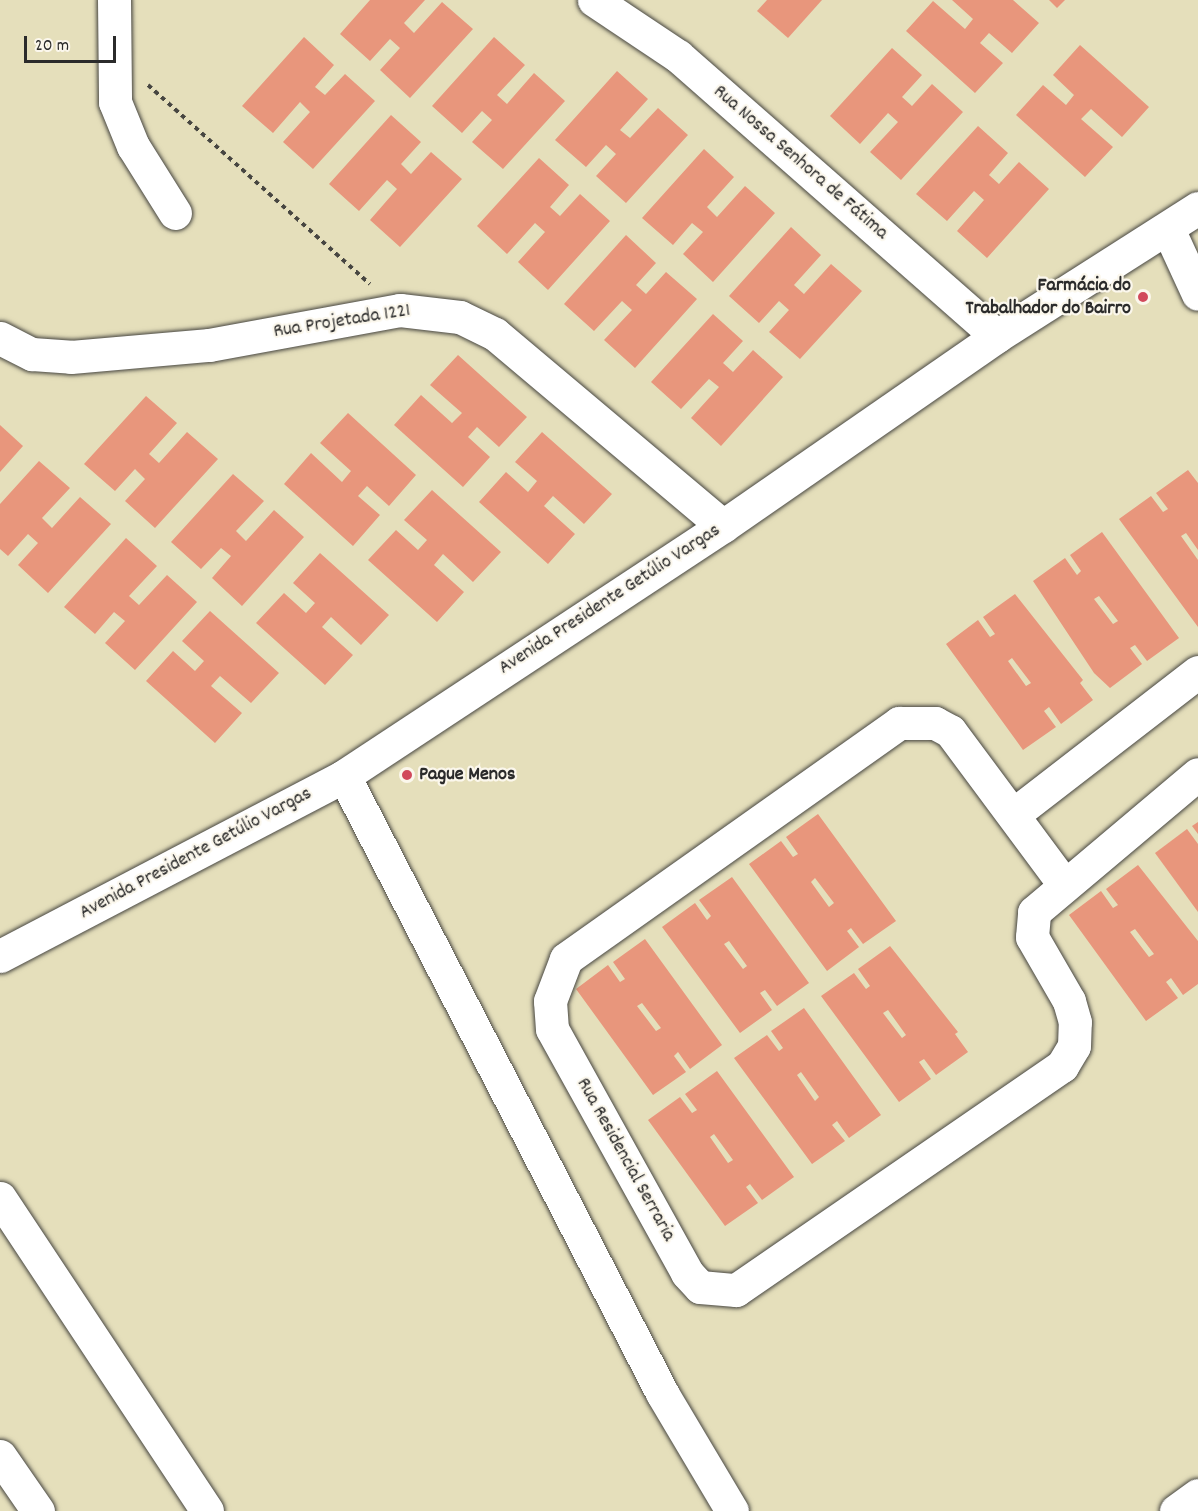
<!DOCTYPE html>
<html>
<head>
<meta charset="utf-8">
<style>
  body { margin:0 }
  #map { position:relative; width:1198px; height:1511px; overflow:hidden; background:#e5dfbb; font-family:Dekko,sans-serif }
  div>[style] { position:absolute }
  .building>* { inset:0; background:#e8967c }
  .path>* { height:4px; margin-top:-2px; transform-origin:0; background:repeating-linear-gradient(90deg,#474641 0 4.5px,transparent 0 9px) }
  .roads { filter:drop-shadow(0 0 2px #474641) drop-shadow(0 0 2px #474641) }
  .minor>* { height:33px; margin:-16.5px; padding:0 16.5px; transform-origin:16.5px; border-radius:16.5px; background:#fff }
  .dots>* { width:16px; height:16px; translate:-50% -50%; box-sizing:border-box; border:3px solid #fbf7ec; border-radius:50% }
  span { translate:-50% -50%; white-space:nowrap; text-align:center; line-height:1.15; -webkit-text-stroke:4.5px #fbf7ec; paint-order:stroke }
  .street-label { font-size:20px; color:#2b2b2b }
  .poi-label { font-size:20px; color:#2b2b2b; font-weight:700 }
  .right { translate:-100% -50%; text-align:right }
  .left { translate:0 -50%; text-align:left }
  .scale { position:absolute; left:24px; top:36px; width:92px; height:27px; box-sizing:border-box; border:3px solid #2b2b2b; border-top:0; padding-left:8px; font-size:18px; line-height:21px; white-space:nowrap; color:#2b2b2b; -webkit-text-stroke:4px #fbf7ec; paint-order:stroke }
</style>
</head>
<body>
<div id="map">
  <div class="building">
    <div style="clip-path:polygon(370px 0,425px 0,404px 23px,414px 33px,442px 2px,473px 29px,410px 98px,380px 70px,400px 48px,390px 39px,370px 61px,340px 34px)"></div>
    <div style="clip-path:polygon(767px 0,822px 0,788px 38px,757px 11px)"></div>
    <div style="clip-path:polygon(952px 0,1013px 0,1039px 23px,1012px 53px,989px 33px,980px 43px,1003px 63px,975px 93px,906px 31px,933px 1px,965px 29px,973px 19px)"></div>
    <div style="clip-path:polygon(1049px 0,1065px 0,1057px 8px)"></div>
    <div style="clip-path:polygon(304px 37px,334px 65px,315px 87px,325px 95px,345px 74px,375px 101px,313px 169px,283px 142px,310px 112px,300px 102px,273px 133px,242px 106px)"></div>
    <div style="clip-path:polygon(494px 37px,525px 65px,497px 95px,507px 104px,534px 73px,565px 101px,503px 169px,472px 142px,492px 120px,482px 111px,462px 133px,432px 106px)"></div>
    <div style="clip-path:polygon(1080px 45px,1149px 107px,1122px 137px,1091px 109px,1081px 119px,1113px 147px,1085px 177px,1016px 115px,1043px 85px,1066px 105px,1074px 95px,1053px 75px)"></div>
    <div style="clip-path:polygon(892px 48px,922px 75px,902px 97px,912px 106px,932px 84px,963px 112px,901px 180px,870px 152px,898px 122px,888px 113px,860px 144px,830px 116px)"></div>
    <div style="clip-path:polygon(617px 71px,648px 99px,620px 130px,630px 138px,658px 108px,688px 135px,626px 203px,596px 176px,616px 154px,606px 145px,586px 167px,555px 140px)"></div>
    <div style="clip-path:polygon(391px 115px,421px 142px,401px 164px,411px 174px,431px 152px,462px 179px,400px 247px,370px 220px,397px 189px,387px 180px,359px 211px,329px 184px)"></div>
    <div style="clip-path:polygon(978px 126px,1008px 153px,989px 175px,999px 184px,1019px 162px,1049px 189px,987px 258px,957px 231px,984px 200px,974px 191px,947px 221px,916px 194px)"></div>
    <div style="clip-path:polygon(704px 149px,734px 177px,707px 207px,717px 217px,745px 186px,775px 213px,713px 282px,683px 254px,703px 232px,692px 223px,673px 245px,642px 218px)"></div>
    <div style="clip-path:polygon(539px 158px,569px 185px,550px 207px,560px 216px,580px 194px,610px 221px,548px 290px,518px 262px,545px 232px,535px 223px,507px 254px,477px 226px)"></div>
    <div style="clip-path:polygon(791px 227px,821px 255px,794px 285px,804px 294px,831px 264px,862px 291px,800px 359px,769px 332px,789px 310px,779px 301px,759px 323px,729px 296px)"></div>
    <div style="clip-path:polygon(626px 235px,656px 263px,636px 285px,646px 294px,666px 272px,697px 299px,635px 368px,604px 340px,632px 310px,622px 301px,594px 331px,564px 304px)"></div>
    <div style="clip-path:polygon(713px 314px,743px 341px,723px 363px,733px 372px,753px 350px,783px 377px,721px 446px,691px 418px,719px 387px,709px 379px,681px 409px,651px 382px)"></div>
    <div style="clip-path:polygon(458px 355px,527px 417px,499px 447px,477px 427px,468px 437px,490px 457px,463px 487px,394px 425px,421px 395px,452px 423px,462px 413px,430px 385px)"></div>
    <div style="clip-path:polygon(146px 396px,177px 423px,149px 454px,159px 463px,187px 432px,218px 459px,155px 528px,125px 501px,145px 479px,135px 469px,115px 491px,84px 464px)"></div>
    <div style="clip-path:polygon(348px 413px,416px 475px,389px 506px,367px 486px,358px 496px,380px 515px,353px 546px,284px 484px,311px 453px,342px 482px,351px 471px,320px 443px)"></div>
    <div style="clip-path:polygon(0 425px,23px 446px,0 472px)"></div>
    <div style="clip-path:polygon(542px 432px,612px 494px,584px 524px,553px 496px,544px 506px,575px 534px,548px 564px,479px 502px,506px 472px,528px 492px,537px 481px,515px 462px)"></div>
    <div style="clip-path:polygon(39px 461px,70px 488px,42px 518px,52px 528px,80px 497px,111px 524px,48px 593px,18px 565px,38px 543px,28px 534px,8px 556px,0 549px,0 504px)"></div>
    <div style="clip-path:polygon(1188px 470px,1198px 483px,1198px 550px,1186px 533px,1181px 536px,1198px 560px,1198px 627px,1119px 519px,1151px 496px,1163px 512px,1168px 509px,1156px 493px)"></div>
    <div style="clip-path:polygon(233px 474px,264px 501px,236px 531px,246px 541px,274px 510px,304px 537px,242px 606px,212px 578px,231px 556px,221px 548px,201px 569px,171px 542px)"></div>
    <div style="clip-path:polygon(432px 490px,501px 552px,473px 582px,443px 554px,434px 565px,464px 592px,437px 622px,368px 560px,396px 530px,418px 550px,427px 540px,404px 520px)"></div>
    <div style="clip-path:polygon(evenodd,1102px 532px,1179px 638px,1147px 661px,1135px 645px,1130px 648px,1142px 664px,1110px 688px,1094px 673px,1033px 581px,1065px 558px,1077px 575px,1081px 571px,1070px 555px,1102px 532px,1099px 596px,1118px 621px,1113px 624px,1094px 599px,1099px 596px)"></div>
    <div style="clip-path:polygon(126px 538px,157px 566px,129px 596px,139px 605px,167px 575px,197px 602px,135px 670px,105px 643px,125px 621px,114px 612px,95px 634px,64px 607px)"></div>
    <div style="clip-path:polygon(320px 553px,389px 615px,361px 645px,331px 617px,322px 627px,353px 655px,325px 685px,256px 623px,284px 593px,306px 613px,315px 603px,293px 583px)"></div>
    <div style="clip-path:polygon(evenodd,1015px 594px,1083px 680px,1080px 683px,1093px 700px,1061px 724px,1049px 707px,1044px 711px,1056px 727px,1023px 750px,946px 644px,978px 620px,990px 637px,995px 634px,983px 617px,1015px 594px,1012px 658px,1031px 683px,1026px 686px,1008px 661px,1012px 658px)"></div>
    <div style="clip-path:polygon(210px 611px,279px 673px,251px 703px,220px 676px,211px 686px,242px 713px,215px 743px,146px 681px,173px 651px,195px 671px,204px 661px,182px 641px)"></div>
    <div style="clip-path:polygon(evenodd,818px 814px,896px 921px,863px 944px,851px 928px,847px 931px,859px 947px,827px 971px,749px 864px,781px 841px,793px 857px,798px 854px,786px 837px,818px 814px,815px 878px,834px 903px,829px 907px,811px 882px,815px 878px)"></div>
    <div style="clip-path:polygon(1198px 822px,1198px 834px,1192px 826px)"></div>
    <div style="clip-path:polygon(1187px 829px,1198px 844px,1198px 912px,1155px 853px)"></div>
    <div style="clip-path:polygon(evenodd,1138px 865px,1198px 941px,1198px 984px,1183px 995px,1171px 978px,1166px 982px,1178px 998px,1146px 1021px,1069px 915px,1101px 891px,1113px 908px,1118px 905px,1106px 889px,1138px 865px,1135px 929px,1154px 954px,1149px 957px,1130px 932px,1135px 929px)"></div>
    <div style="clip-path:polygon(evenodd,732px 877px,809px 983px,777px 1006px,765px 990px,760px 993px,772px 1010px,740px 1033px,662px 927px,695px 903px,707px 920px,711px 916px,699px 900px,732px 877px,729px 941px,747px 966px,743px 969px,724px 944px,729px 941px)"></div>
    <div style="clip-path:polygon(evenodd,645px 939px,722px 1045px,690px 1069px,678px 1052px,674px 1056px,686px 1072px,653px 1095px,576px 989px,608px 965px,620px 982px,625px 979px,613px 962px,645px 939px,642px 1003px,661px 1028px,656px 1031px,637px 1006px,642px 1003px)"></div>
    <div style="clip-path:polygon(evenodd,890px 946px,958px 1032px,955px 1034px,968px 1052px,936px 1075px,924px 1059px,919px 1062px,931px 1079px,899px 1102px,821px 996px,854px 973px,866px 989px,870px 986px,858px 969px,890px 946px,888px 1010px,906px 1035px,902px 1038px,883px 1013px,888px 1010px)"></div>
    <div style="clip-path:polygon(evenodd,804px 1008px,881px 1115px,849px 1138px,837px 1121px,832px 1125px,845px 1141px,812px 1164px,734px 1058px,767px 1035px,779px 1051px,783px 1048px,771px 1031px,804px 1008px,801px 1072px,819px 1097px,815px 1101px,797px 1075px,801px 1072px)"></div>
    <div style="clip-path:polygon(evenodd,717px 1071px,794px 1177px,762px 1200px,750px 1184px,746px 1187px,758px 1203px,725px 1226px,648px 1120px,680px 1097px,692px 1113px,697px 1110px,685px 1094px,717px 1071px,714px 1134px,733px 1160px,728px 1163px,710px 1137px,714px 1134px)"></div>
  </div>
  <div class="path">
    <div style="left:148px;top:85px;width:298px;rotate:41.9deg"></div>
  </div>
  <div class="roads">
    <div class="minor">
      <div style="left:114px;top:0;width:102px;rotate:89.4deg"></div>
      <div style="left:115px;top:102px;width:48px;rotate:67.8deg"></div>
      <div style="left:133px;top:146px;width:79px;rotate:57.9deg"></div>
      <div style="left:594px;top:0;width:101px;rotate:33.7deg"></div>
      <div style="left:678px;top:56px;width:424px;rotate:41.3deg"></div>
      <div style="left:1169px;top:231px;width:69px;rotate:65.3deg"></div>
      <div style="left:0;top:338px;width:36px;rotate:27deg"></div>
      <div style="left:32px;top:354px;width:39px;rotate:4deg"></div>
      <div style="left:71px;top:357px;width:139px;rotate:-5deg"></div>
      <div style="left:209px;top:345px;width:194px;rotate:-10.4deg"></div>
      <div style="left:400px;top:310px;width:60px;rotate:6.7deg"></div>
      <div style="left:460px;top:317px;width:39px;rotate:26deg"></div>
      <div style="left:495px;top:334px;width:298px;rotate:40.1deg"></div>
      <div style="left:344px;top:776px;width:694px;rotate:62.73deg"></div>
      <div style="left:662px;top:1393px;width:137px;rotate:59.3deg"></div>
      <div style="left:1014px;top:814px;width:232px;rotate:-37.7deg"></div>
      <div style="left:1063px;top:883px;width:189px;rotate:-126.6deg"></div>
      <div style="left:950px;top:731px;width:17px;rotate:-152deg"></div>
      <div style="left:935px;top:723px;width:36px;rotate:180deg"></div>
      <div style="left:899px;top:723px;width:408px;rotate:144.7deg"></div>
      <div style="left:566px;top:959px;width:45px;rotate:110.9deg"></div>
      <div style="left:550px;top:1001px;width:28px;rotate:86deg"></div>
      <div style="left:552px;top:1029px;width:279px;rotate:61deg"></div>
      <div style="left:687px;top:1273px;width:19px;rotate:47deg"></div>
      <div style="left:700px;top:1287px;width:36px;rotate:5deg"></div>
      <div style="left:736px;top:1290px;width:396px;rotate:-34.5deg"></div>
      <div style="left:1062px;top:1066px;width:23px;rotate:-59deg"></div>
      <div style="left:1074px;top:1046px;width:24px;rotate:-88deg"></div>
      <div style="left:1075px;top:1022px;width:22px;rotate:-106deg"></div>
      <div style="left:1069px;top:1001px;width:74px;rotate:-120deg"></div>
      <div style="left:1032px;top:937px;width:25px;rotate:-85deg"></div>
      <div style="left:1034px;top:912px;width:214px;rotate:-40.1deg"></div>
      <div style="left:0;top:956px;width:388px;rotate:-27.6deg"></div>
      <div style="left:344px;top:776px;width:454px;rotate:-33.4deg"></div>
      <div style="left:723px;top:526px;width:333px;rotate:-34.7deg"></div>
      <div style="left:997px;top:336px;width:238px;rotate:-32.5deg"></div>
      <div style="left:0;top:1198px;width:375px;rotate:56.5deg"></div>
      <div style="left:0;top:1456px;width:67px;rotate:55.4deg"></div>
      <div style="left:1176px;top:1511px;width:27px;rotate:-36deg"></div>
    </div>
  </div>
  <div class="dots">
    <div style="left:1143px;top:297px;background:#d1495b"></div>
    <div style="left:407px;top:775px;background:#d1495b"></div>
  </div>
  <div class="street-label">
    <span style="left:800px;top:163px;rotate:41deg">Rua Nossa Senhora de Fátima</span>
    <span style="left:342px;top:322px;rotate:-9deg">Rua Projetada 1221</span>
    <span style="left:610px;top:600px;rotate:-33deg">Avenida Presidente Getúlio Vargas</span>
    <span style="left:196px;top:854px;rotate:-28deg">Avenida Presidente Getúlio Vargas</span>
    <span style="left:625px;top:1160px;rotate:61deg">Rua Residencial Serraria</span>
  </div>
  <div class="poi-label">
    <span class="right" style="left:1131px;top:298px">Farmácia do<br>Trabalhador do Bairro</span>
    <span class="left" style="left:419px;top:775px">Pague Menos</span>
  </div>
  <div class="scale">20 m</div>
</div>
</body>
</html>
